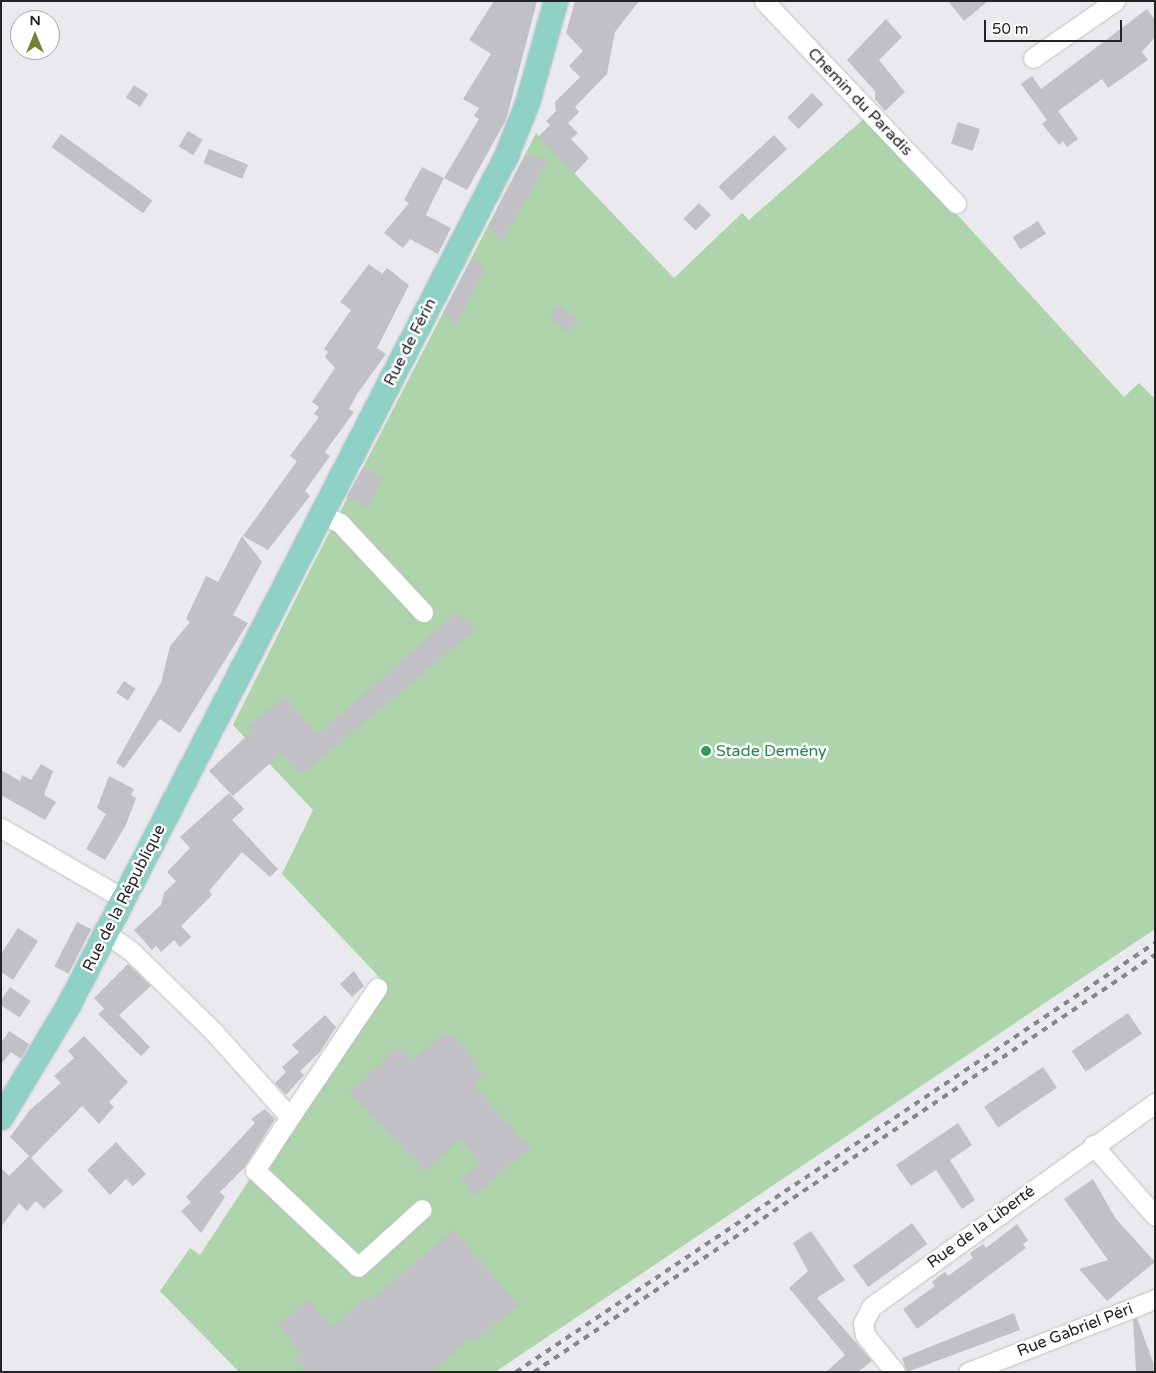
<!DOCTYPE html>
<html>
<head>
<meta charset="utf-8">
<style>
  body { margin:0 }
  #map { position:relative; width:1156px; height:1373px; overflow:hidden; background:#eaeaee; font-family:"Varela Round",sans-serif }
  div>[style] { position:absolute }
  .green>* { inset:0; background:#add4ab }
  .building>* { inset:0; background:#c1c1c5; transform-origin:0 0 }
  .roads { filter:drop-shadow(0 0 1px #c0c0c3) drop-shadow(0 0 1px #c0c0c3) }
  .minor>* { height:19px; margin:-9.5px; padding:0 9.5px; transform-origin:9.5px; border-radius:9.5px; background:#fff }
  .major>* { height:24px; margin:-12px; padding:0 12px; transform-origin:12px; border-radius:12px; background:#90d1c6 }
  .rail>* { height:4px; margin-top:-2px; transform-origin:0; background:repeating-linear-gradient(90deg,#868689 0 6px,transparent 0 12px) }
  .dots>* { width:14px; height:14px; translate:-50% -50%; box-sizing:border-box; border:2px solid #fff; border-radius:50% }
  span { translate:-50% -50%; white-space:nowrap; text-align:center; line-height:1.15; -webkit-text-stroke:5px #fff; paint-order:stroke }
  .street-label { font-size:16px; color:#232325 }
  .leisure-label { font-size:16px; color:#27864d }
  .left { translate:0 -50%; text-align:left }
  .frame { position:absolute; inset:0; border:2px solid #232325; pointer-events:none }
  .north { position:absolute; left:10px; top:10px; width:50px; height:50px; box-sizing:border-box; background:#fff; border:1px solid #a7a7a8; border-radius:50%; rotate:0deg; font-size:14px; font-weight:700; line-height:20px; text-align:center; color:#232325 }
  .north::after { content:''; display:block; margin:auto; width:18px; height:22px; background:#728231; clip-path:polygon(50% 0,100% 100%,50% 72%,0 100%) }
  .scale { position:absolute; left:984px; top:20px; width:138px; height:22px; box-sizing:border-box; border:2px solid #232325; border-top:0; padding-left:6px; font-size:15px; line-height:18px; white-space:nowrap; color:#232325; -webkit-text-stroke:4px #fff; paint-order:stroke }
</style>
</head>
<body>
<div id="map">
  <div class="green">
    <div style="clip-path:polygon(867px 116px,1124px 397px,1139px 383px,1155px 399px,1155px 929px,495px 1372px,239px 1372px,160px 1291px,190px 1248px,200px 1255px,381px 979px,282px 874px,313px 810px,233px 725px,309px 572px,536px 133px,674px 278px,742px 213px,749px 220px)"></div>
  </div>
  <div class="building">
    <div style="clip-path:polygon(494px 1px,537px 1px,506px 120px,467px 190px,444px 178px,431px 204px,426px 215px,451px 228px,438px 254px,410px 239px,403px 248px,384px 233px,409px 203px,404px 200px,422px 167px,444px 178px,479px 119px,474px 116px,479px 108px,463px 99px,491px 54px,469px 40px)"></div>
    <div style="clip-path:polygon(575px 1px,639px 1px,615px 32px,607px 74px,575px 107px,579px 112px,568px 123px,578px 133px,571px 139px,589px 158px,574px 174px,538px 137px,550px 125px,546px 121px,556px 111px,555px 102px,580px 77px,569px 66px,583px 51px,566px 33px)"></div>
    <div style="clip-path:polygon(948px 1px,988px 1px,964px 21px)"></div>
    <div style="clip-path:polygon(1147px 9px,1155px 20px,1155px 37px,1142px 52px,1148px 60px,1108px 88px,1102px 79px,1058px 111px,1078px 139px,1067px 147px,1063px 141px,1059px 145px,1042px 124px,1047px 120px,1021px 84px,1032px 76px,1041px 89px)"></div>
    <div style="clip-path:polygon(886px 19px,902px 37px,879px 60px,905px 92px,885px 111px,875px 99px,875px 91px,847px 60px)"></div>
    <div style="left:134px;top:85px;width:17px;height:15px;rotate:33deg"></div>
    <div style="left:812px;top:93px;width:16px;height:35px;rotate:45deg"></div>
    <div style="left:958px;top:122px;width:23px;height:23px;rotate:18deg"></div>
    <div style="left:188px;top:131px;width:17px;height:18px;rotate:31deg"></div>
    <div style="left:61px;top:134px;width:113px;height:16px;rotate:36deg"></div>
    <div style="left:774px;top:135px;width:19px;height:76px;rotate:47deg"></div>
    <div style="left:209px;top:149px;width:42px;height:15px;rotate:22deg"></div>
    <div style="clip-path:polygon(526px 154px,548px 161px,502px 242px,488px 227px)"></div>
    <div style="left:699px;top:203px;width:17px;height:22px;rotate:45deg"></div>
    <div style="left:1038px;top:221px;width:15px;height:30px;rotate:58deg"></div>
    <div style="clip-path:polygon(473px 256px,486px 269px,455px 325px,443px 313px)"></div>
    <div style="clip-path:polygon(369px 264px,382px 274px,387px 268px,409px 285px,377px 348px,386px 354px,357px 394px,349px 409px,354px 412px,325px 452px,330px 456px,305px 491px,310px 496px,268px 550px,243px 536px,297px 461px,290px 456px,319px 417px,314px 414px,319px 407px,312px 402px,335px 368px,325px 357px,328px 352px,324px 349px,351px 310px,340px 302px)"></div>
    <div style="left:559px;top:304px;width:25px;height:16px;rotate:42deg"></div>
    <div style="left:363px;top:467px;width:23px;height:34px;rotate:29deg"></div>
    <div style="clip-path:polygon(242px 536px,262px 562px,233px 615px,248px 623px,180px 733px,160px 719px,124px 768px,116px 763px,161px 683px,170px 646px,190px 622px,186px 619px,206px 576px,218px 582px)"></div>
    <div style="clip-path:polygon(457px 612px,475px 630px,300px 776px,282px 753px,233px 796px,209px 771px,253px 730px,246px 727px,284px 697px,318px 734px)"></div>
    <div style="left:124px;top:681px;width:14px;height:14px;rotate:34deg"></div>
    <div style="clip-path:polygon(41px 764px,53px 771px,44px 795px,56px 802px,45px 820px,1px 795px,1px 770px,20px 781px,22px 775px,31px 780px)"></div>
    <div style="clip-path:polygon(109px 776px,134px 789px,131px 795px,136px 798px,126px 825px,105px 860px,86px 849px,106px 814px,97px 808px)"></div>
    <div style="clip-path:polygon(229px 793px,244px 809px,232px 820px,278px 869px,270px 877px,242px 852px,209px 891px,212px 895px,181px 926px,191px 937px,180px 947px,174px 940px,161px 952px,156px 946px,152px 950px,134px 930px,161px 905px,164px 893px,176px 881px,167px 872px,190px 848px,180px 837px)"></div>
    <div style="left:77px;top:922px;width:16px;height:50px;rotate:27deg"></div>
    <div style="clip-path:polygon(18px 928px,38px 941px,13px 980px,1px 972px,1px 954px)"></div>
    <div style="clip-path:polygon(128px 964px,151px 986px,119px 1015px,150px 1047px,141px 1056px,98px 1014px,104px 1009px,94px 998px)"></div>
    <div style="clip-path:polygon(354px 971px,364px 986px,352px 997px,340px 984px)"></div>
    <div style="left:10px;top:987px;width:25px;height:20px;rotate:34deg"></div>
    <div style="left:1128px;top:1013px;width:25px;height:68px;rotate:56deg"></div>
    <div style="clip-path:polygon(325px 1015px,336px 1027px,320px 1052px,300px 1071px,304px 1075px,286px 1095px,275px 1083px,286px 1072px,282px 1067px,299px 1052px,292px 1045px)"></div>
    <div style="clip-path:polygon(9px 1031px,29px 1044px,21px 1059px,11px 1052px,1px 1064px,1px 1043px)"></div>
    <div style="clip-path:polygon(444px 1033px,450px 1039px,454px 1035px,469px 1051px,483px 1076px,474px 1084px,530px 1148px,475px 1196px,461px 1179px,480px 1162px,460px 1139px,425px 1172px,349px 1093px,399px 1045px,413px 1059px)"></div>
    <div style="clip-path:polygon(84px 1036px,128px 1082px,109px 1102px,114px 1107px,99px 1124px,82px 1106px,31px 1158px,10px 1137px,30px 1110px,61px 1083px,54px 1076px,74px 1058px,68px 1051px)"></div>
    <div style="left:1043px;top:1067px;width:25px;height:71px;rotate:56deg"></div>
    <div style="clip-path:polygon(265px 1109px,275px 1119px,244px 1168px,220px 1192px,225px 1197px,201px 1233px,181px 1211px,191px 1202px,186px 1197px,255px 1123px,251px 1119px)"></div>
    <div style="clip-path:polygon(958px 1123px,972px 1145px,950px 1160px,975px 1200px,962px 1209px,936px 1170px,911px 1186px,896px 1165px)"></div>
    <div style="clip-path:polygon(116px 1142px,146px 1174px,133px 1186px,126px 1179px,110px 1195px,87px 1170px)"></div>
    <div style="clip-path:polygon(29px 1156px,63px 1191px,44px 1209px,36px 1201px,27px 1211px,19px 1203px,1px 1227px,1px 1168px,9px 1176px)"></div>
    <div style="clip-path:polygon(1093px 1179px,1116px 1219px,1155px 1262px,1107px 1301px,1079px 1269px,1108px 1260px,1064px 1199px)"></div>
    <div style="left:912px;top:1223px;width:26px;height:73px;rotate:54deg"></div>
    <div style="clip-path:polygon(1017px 1224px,1028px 1240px,1023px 1244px,1026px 1248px,917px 1329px,903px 1309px,935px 1286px,932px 1282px,938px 1277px,945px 1272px,948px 1276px,973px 1258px,970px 1253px,983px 1244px,986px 1248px)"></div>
    <div style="clip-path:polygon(453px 1230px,519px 1305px,475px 1342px,471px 1337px,432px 1372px,306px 1372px,294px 1358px,300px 1354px,278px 1324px,304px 1302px,310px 1301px,332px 1327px,369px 1294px,373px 1299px)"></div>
    <div style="clip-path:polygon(811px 1231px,845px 1280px,817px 1298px,872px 1361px,858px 1372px,826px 1372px,845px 1355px,789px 1288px,808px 1271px,793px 1243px)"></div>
    <div style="clip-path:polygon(1014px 1313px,1020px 1330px,907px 1372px,902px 1358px)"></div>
    <div style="clip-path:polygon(1137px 1318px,1153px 1362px,1154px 1372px,1136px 1372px,1133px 1319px)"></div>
  </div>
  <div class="roads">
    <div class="minor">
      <div style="left:764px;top:1px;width:279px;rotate:46.5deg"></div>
      <div style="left:1033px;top:58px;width:100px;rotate:-34.8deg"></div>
      <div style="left:322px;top:514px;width:20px;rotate:27deg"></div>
      <div style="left:340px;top:523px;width:122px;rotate:47deg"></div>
      <div style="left:1px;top:828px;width:142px;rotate:30deg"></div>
      <div style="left:106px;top:933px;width:31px;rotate:36deg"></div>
      <div style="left:131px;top:951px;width:115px;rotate:44.3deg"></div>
      <div style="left:213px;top:1031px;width:115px;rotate:48.2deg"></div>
      <div style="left:290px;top:1117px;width:64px;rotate:123.4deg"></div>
      <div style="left:255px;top:1170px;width:141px;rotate:43.3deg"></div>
      <div style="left:358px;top:1267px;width:86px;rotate:-42.2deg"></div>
      <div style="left:290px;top:1117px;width:156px;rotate:-56deg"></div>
      <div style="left:1093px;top:1145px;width:94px;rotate:48.9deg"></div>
      <div style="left:895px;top:1372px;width:48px;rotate:-129deg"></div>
      <div style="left:865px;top:1335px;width:12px;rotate:-99deg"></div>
      <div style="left:863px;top:1323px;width:18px;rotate:-63deg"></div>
      <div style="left:871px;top:1307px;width:350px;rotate:-35.7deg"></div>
      <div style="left:968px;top:1372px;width:201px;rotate:-21.3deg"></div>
    </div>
    <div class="major">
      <div style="left:1px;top:1118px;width:130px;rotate:-58.9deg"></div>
      <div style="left:68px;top:1007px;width:958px;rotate:-62.74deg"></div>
      <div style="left:507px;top:155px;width:57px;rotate:-68.4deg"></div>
      <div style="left:528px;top:102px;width:105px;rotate:-74.5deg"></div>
    </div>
  </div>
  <div class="rail">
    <div style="left:516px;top:1372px;width:770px;rotate:-33.88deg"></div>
    <div style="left:534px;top:1372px;width:748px;rotate:-33.88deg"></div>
  </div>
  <div class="dots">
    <div style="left:706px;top:751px;background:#2e9e5b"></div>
  </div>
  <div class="street-label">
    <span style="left:860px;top:102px;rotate:46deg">Chemin du Paradis</span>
    <span style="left:410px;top:342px;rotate:-63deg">Rue de Férin</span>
    <span style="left:124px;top:898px;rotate:-63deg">Rue de la République</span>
    <span style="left:981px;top:1227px;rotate:-36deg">Rue de la Liberté</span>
    <span style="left:1075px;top:1330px;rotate:-21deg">Rue Gabriel Péri</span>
  </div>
  <div class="leisure-label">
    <span class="left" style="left:716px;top:751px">Stade Demény</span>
  </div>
  <div class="frame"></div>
  <div class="north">N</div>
  <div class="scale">50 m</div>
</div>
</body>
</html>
